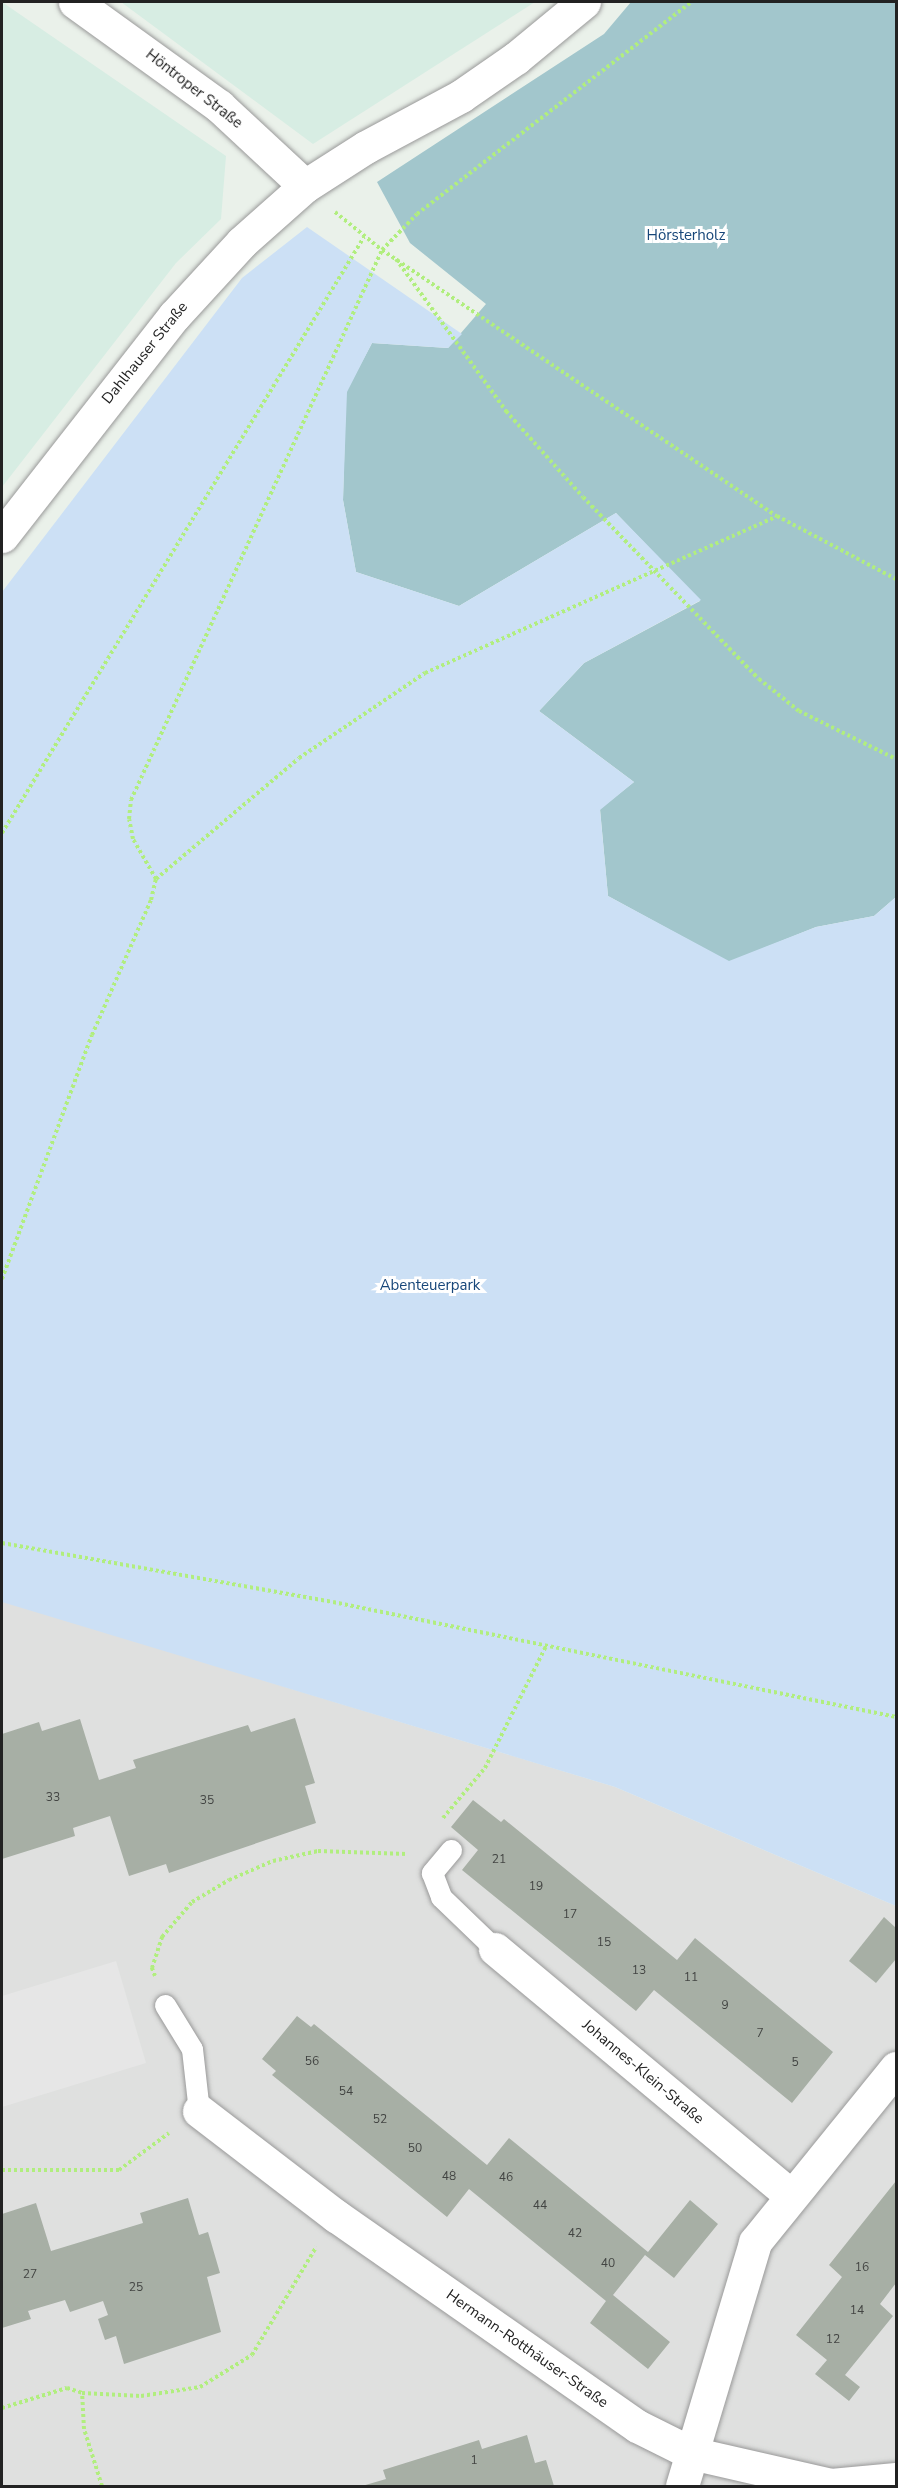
<!DOCTYPE html>
<html>
<head>
<meta charset="utf-8">
<style>
  body { margin:0 }
  #map { position:relative; width:898px; height:2488px; overflow:hidden; background:#eaf1ea; font-family:"Nunito Sans",sans-serif }
  div>[style] { position:absolute }
  .residential>* { inset:0; background:#dfe0df }
  .farmland>* { inset:0; background:#d7ede3 }
  .forest>* { inset:0; background:#a2c6cc }
  .park>* { inset:0; background:#cce0f5 }
  .parking>* { inset:0; background:#e6e6e6 }
  .building>* { inset:0; background:#a7afa5 }
  .path>* { height:4px; margin-top:-2px; transform-origin:0; background:repeating-linear-gradient(90deg,#b1ee7e 0 3px,transparent 0 6px) }
  .roads { filter:drop-shadow(0 0 2px #999) drop-shadow(0 0 2px #999) }
  .service>* { height:21px; margin:-10.5px; padding:0 10.5px; transform-origin:10.5px; border-radius:10.5px; background:#fff }
  .minor>* { height:33px; margin:-16.5px; padding:0 16.5px; transform-origin:16.5px; border-radius:16.5px; background:#fff }
  .tertiary>* { height:33px; margin:-16.5px; padding:0 16.5px; transform-origin:16.5px; border-radius:16.5px; background:#fff }
  span { translate:-50% -50%; white-space:nowrap; text-align:center; line-height:1.15; -webkit-text-stroke:6px #fff; paint-order:stroke }
  .number-label { font-size:12px; color:#434543 }
  .number-label span { -webkit-text-stroke-width:0 }
  .street-label { font-size:15px; color:#222 }
  .park-label { font-size:15px; color:#174679 }
  .frame { position:absolute; inset:0; border:3px solid #222; pointer-events:none }
</style>
</head>
<body>
<div id="map">
  <div class="residential">
    <div style="clip-path:polygon(2px 1601px,615px 1787px,896px 1906px,896px 2486px,2px 2486px)"></div>
  </div>
  <div class="farmland">
    <div style="clip-path:polygon(2px 2px,226px 156px,221px 219px,176px 263px,2px 487px)"></div>
    <div style="clip-path:polygon(121px 2px,535px 2px,313px 144px)"></div>
  </div>
  <div class="forest">
    <div style="clip-path:polygon(631px 2px,896px 2px,896px 897px,874px 916px,816px 927px,729px 962px,608px 896px,600px 809px,634px 782px,539px 711px,584px 663px,700px 601px,616px 513px,459px 606px,356px 572px,343px 500px,346px 392px,372px 343px,448px 348px,486px 304px,410px 243px,377px 182px,604px 34px)"></div>
  </div>
  <div class="park">
    <div style="clip-path:polygon(307px 227px,462px 334px,448px 348px,372px 343px,347px 392px,343px 500px,356px 572px,459px 606px,616px 513px,701px 600px,584px 663px,539px 711px,634px 782px,600px 810px,608px 896px,729px 961px,816px 927px,874px 916px,896px 897px,896px 1906px,615px 1787px,2px 1602px,2px 592px,242px 278px)"></div>
  </div>
  <div class="parking">
    <div style="clip-path:polygon(116px 1961px,146px 2063px,2px 2107px,2px 1996px)"></div>
  </div>
  <div class="building">
    <div style="clip-path:polygon(295px 1718px,315px 1783px,305px 1786px,316px 1823px,169px 1873px,166px 1864px,129px 1876px,110px 1816px,73px 1828px,75px 1836px,2px 1859px,2px 1734px,39px 1722px,42px 1731px,80px 1719px,99px 1780px,136px 1768px,133px 1760px,248px 1725px,251px 1732px)"></div>
    <div style="clip-path:polygon(473px 1800px,501px 1822px,504px 1819px,677px 1960px,695px 1938px,833px 2052px,792px 2103px,654px 1990px,636px 2011px,462px 1870px,478px 1850px,451px 1827px)"></div>
    <div style="clip-path:polygon(884px 1917px,896px 1928px,896px 1959px,876px 1983px,849px 1961px)"></div>
    <div style="clip-path:polygon(297px 2016px,311px 2027px,314px 2024px,487px 2165px,509px 2138px,648px 2252px,690px 2200px,718px 2224px,674px 2278px,645px 2255px,613px 2295px,670px 2342px,648px 2369px,590px 2323px,606px 2301px,469px 2189px,447px 2217px,272px 2075px,276px 2071px,262px 2059px)"></div>
    <div style="clip-path:polygon(896px 2181px,896px 2283px,880px 2304px,893px 2316px,845px 2375px,860px 2387px,849px 2401px,815px 2374px,827px 2360px,796px 2335px,842px 2277px,829px 2265px)"></div>
    <div style="clip-path:polygon(188px 2198px,199px 2235px,208px 2232px,220px 2273px,207px 2277px,221px 2332px,124px 2364px,116px 2336px,105px 2340px,98px 2319px,108px 2315px,103px 2301px,70px 2312px,65px 2300px,28px 2311px,31px 2319px,2px 2328px,2px 2214px,36px 2203px,51px 2251px,143px 2223px,140px 2213px)"></div>
    <div style="clip-path:polygon(527px 2435px,535px 2463px,546px 2460px,554px 2486px,362px 2486px,386px 2479px,383px 2470px,479px 2440px,482px 2449px)"></div>
  </div>
  <div class="path">
    <div style="left:335px;top:212px;width:60px;rotate:39deg"></div>
    <div style="left:382px;top:250px;width:476px;rotate:34deg"></div>
    <div style="left:777px;top:516px;width:135px;rotate:27.9deg"></div>
    <div style="left:396px;top:259px;width:188px;rotate:54.1deg"></div>
    <div style="left:506px;top:411px;width:115px;rotate:48.2deg"></div>
    <div style="left:583px;top:497px;width:253px;rotate:46deg"></div>
    <div style="left:759px;top:679px;width:51px;rotate:38.7deg"></div>
    <div style="left:799px;top:711px;width:108px;rotate:26.3deg"></div>
    <div style="left:2px;top:833px;width:697px;rotate:-58.73deg"></div>
    <div style="left:156px;top:879px;width:187px;rotate:-40.2deg"></div>
    <div style="left:299px;top:758px;width:152px;rotate:-34deg"></div>
    <div style="left:425px;top:673px;width:385px;rotate:-24deg"></div>
    <div style="left:2px;top:1279px;width:260px;rotate:-69.8deg"></div>
    <div style="left:92px;top:1035px;width:147px;rotate:-66.4deg"></div>
    <div style="left:151px;top:900px;width:22px;rotate:-77deg"></div>
    <div style="left:156px;top:879px;width:46px;rotate:-119.9deg"></div>
    <div style="left:133px;top:839px;width:20px;rotate:-101deg"></div>
    <div style="left:129px;top:819px;width:19px;rotate:-84deg"></div>
    <div style="left:131px;top:800px;width:605px;rotate:-65.47deg"></div>
    <div style="left:382px;top:250px;width:50px;rotate:-45.8deg"></div>
    <div style="left:417px;top:214px;width:346px;rotate:-37.7deg"></div>
    <div style="left:2px;top:1543px;width:336px;rotate:10.1deg"></div>
    <div style="left:333px;top:1602px;width:575px;rotate:11.54deg"></div>
    <div style="left:443px;top:1818px;width:65px;rotate:-50deg"></div>
    <div style="left:485px;top:1768px;width:136px;rotate:-63.4deg"></div>
    <div style="left:155px;top:1976px;width:9px;rotate:-111deg"></div>
    <div style="left:152px;top:1968px;width:33px;rotate:-72deg"></div>
    <div style="left:162px;top:1937px;width:46px;rotate:-49.4deg"></div>
    <div style="left:192px;top:1902px;width:43px;rotate:-30.7deg"></div>
    <div style="left:229px;top:1880px;width:48px;rotate:-23.4deg"></div>
    <div style="left:273px;top:1861px;width:46px;rotate:-12.5deg"></div>
    <div style="left:318px;top:1851px;width:89px;rotate:1.9deg"></div>
    <div style="left:2px;top:2170px;width:117px"></div>
    <div style="left:119px;top:2170px;width:62px;rotate:-36.5deg"></div>
    <div style="left:2px;top:2408px;width:68px;rotate:-17.1deg"></div>
    <div style="left:67px;top:2388px;width:16px;rotate:18deg"></div>
    <div style="left:102px;top:2486px;width:60px;rotate:-107.5deg"></div>
    <div style="left:84px;top:2429px;width:36px;rotate:-93deg"></div>
    <div style="left:82px;top:2393px;width:59px;rotate:2.9deg"></div>
    <div style="left:141px;top:2396px;width:60px;rotate:-8.7deg"></div>
    <div style="left:200px;top:2387px;width:61px;rotate:-31.6deg"></div>
    <div style="left:252px;top:2355px;width:126px;rotate:-59.3deg"></div>
  </div>
  <div class="roads">
    <div class="service">
      <div style="left:451px;top:1850px;width:30px;rotate:130deg"></div>
      <div style="left:432px;top:1873px;width:26px;rotate:69deg"></div>
      <div style="left:441px;top:1897px;width:75px;rotate:43.9deg"></div>
      <div style="left:165px;top:2005px;width:52px;rotate:58.5deg"></div>
      <div style="left:192px;top:2049px;width:62px;rotate:83.6deg"></div>
    </div>
    <div class="minor">
      <div style="left:495px;top:1949px;width:384px;rotate:39.8deg"></div>
      <div style="left:199px;top:2111px;width:173px;rotate:37.5deg"></div>
      <div style="left:336px;top:2216px;width:367px;rotate:34.9deg"></div>
      <div style="left:637px;top:2426px;width:60px;rotate:26.6deg"></div>
      <div style="left:691px;top:2453px;width:144px;rotate:12.9deg"></div>
      <div style="left:831px;top:2485px;width:65px;rotate:-5.3deg"></div>
      <div style="left:682px;top:2486px;width:255px;rotate:-73.3deg"></div>
      <div style="left:755px;top:2242px;width:224px;rotate:-51deg"></div>
    </div>
    <div class="tertiary">
      <div style="left:75px;top:2px;width:178px;rotate:35.8deg"></div>
      <div style="left:219px;top:106px;width:117px;rotate:42.9deg"></div>
      <div style="left:2px;top:536px;width:279px;rotate:-52deg"></div>
      <div style="left:174px;top:316px;width:100px;rotate:-47.4deg"></div>
      <div style="left:242px;top:242px;width:84px;rotate:-41.6deg"></div>
      <div style="left:305px;top:186px;width:72px;rotate:-32.6deg"></div>
      <div style="left:366px;top:147px;width:108px;rotate:-28.2deg"></div>
      <div style="left:461px;top:96px;width:67px;rotate:-34.6deg"></div>
      <div style="left:516px;top:58px;width:88px;rotate:-39.5deg"></div>
    </div>
  </div>
  <div class="number-label">
    <span style="left:53px;top:1798px">33</span>
    <span style="left:207px;top:1801px">35</span>
    <span style="left:499px;top:1860px">21</span>
    <span style="left:536px;top:1887px">19</span>
    <span style="left:570px;top:1915px">17</span>
    <span style="left:604px;top:1943px">15</span>
    <span style="left:639px;top:1971px">13</span>
    <span style="left:691px;top:1978px">11</span>
    <span style="left:725px;top:2006px">9</span>
    <span style="left:760px;top:2034px">7</span>
    <span style="left:312px;top:2062px">56</span>
    <span style="left:795px;top:2063px">5</span>
    <span style="left:346px;top:2092px">54</span>
    <span style="left:380px;top:2120px">52</span>
    <span style="left:415px;top:2149px">50</span>
    <span style="left:449px;top:2177px">48</span>
    <span style="left:506px;top:2178px">46</span>
    <span style="left:540px;top:2206px">44</span>
    <span style="left:575px;top:2234px">42</span>
    <span style="left:608px;top:2264px">40</span>
    <span style="left:862px;top:2268px">16</span>
    <span style="left:30px;top:2275px">27</span>
    <span style="left:136px;top:2288px">25</span>
    <span style="left:857px;top:2311px">14</span>
    <span style="left:833px;top:2340px">12</span>
    <span style="left:474px;top:2461px">1</span>
  </div>
  <div class="street-label">
    <span style="left:194px;top:89px;rotate:38deg">Höntroper Straße</span>
    <span style="left:145px;top:353px;rotate:-51deg">Dahlhauser Straße</span>
    <span style="left:643px;top:2072px;rotate:40deg">Johannes-Klein-Straße</span>
    <span style="left:527px;top:2349px;rotate:35deg">Hermann-Rotthäuser-Straße</span>
  </div>
  <div class="park-label">
    <span style="left:686px;top:236px">Hörsterholz</span>
    <span style="left:430px;top:1286px">Abenteuerpark</span>
  </div>
  <div class="frame"></div>
</div>
</body>
</html>
